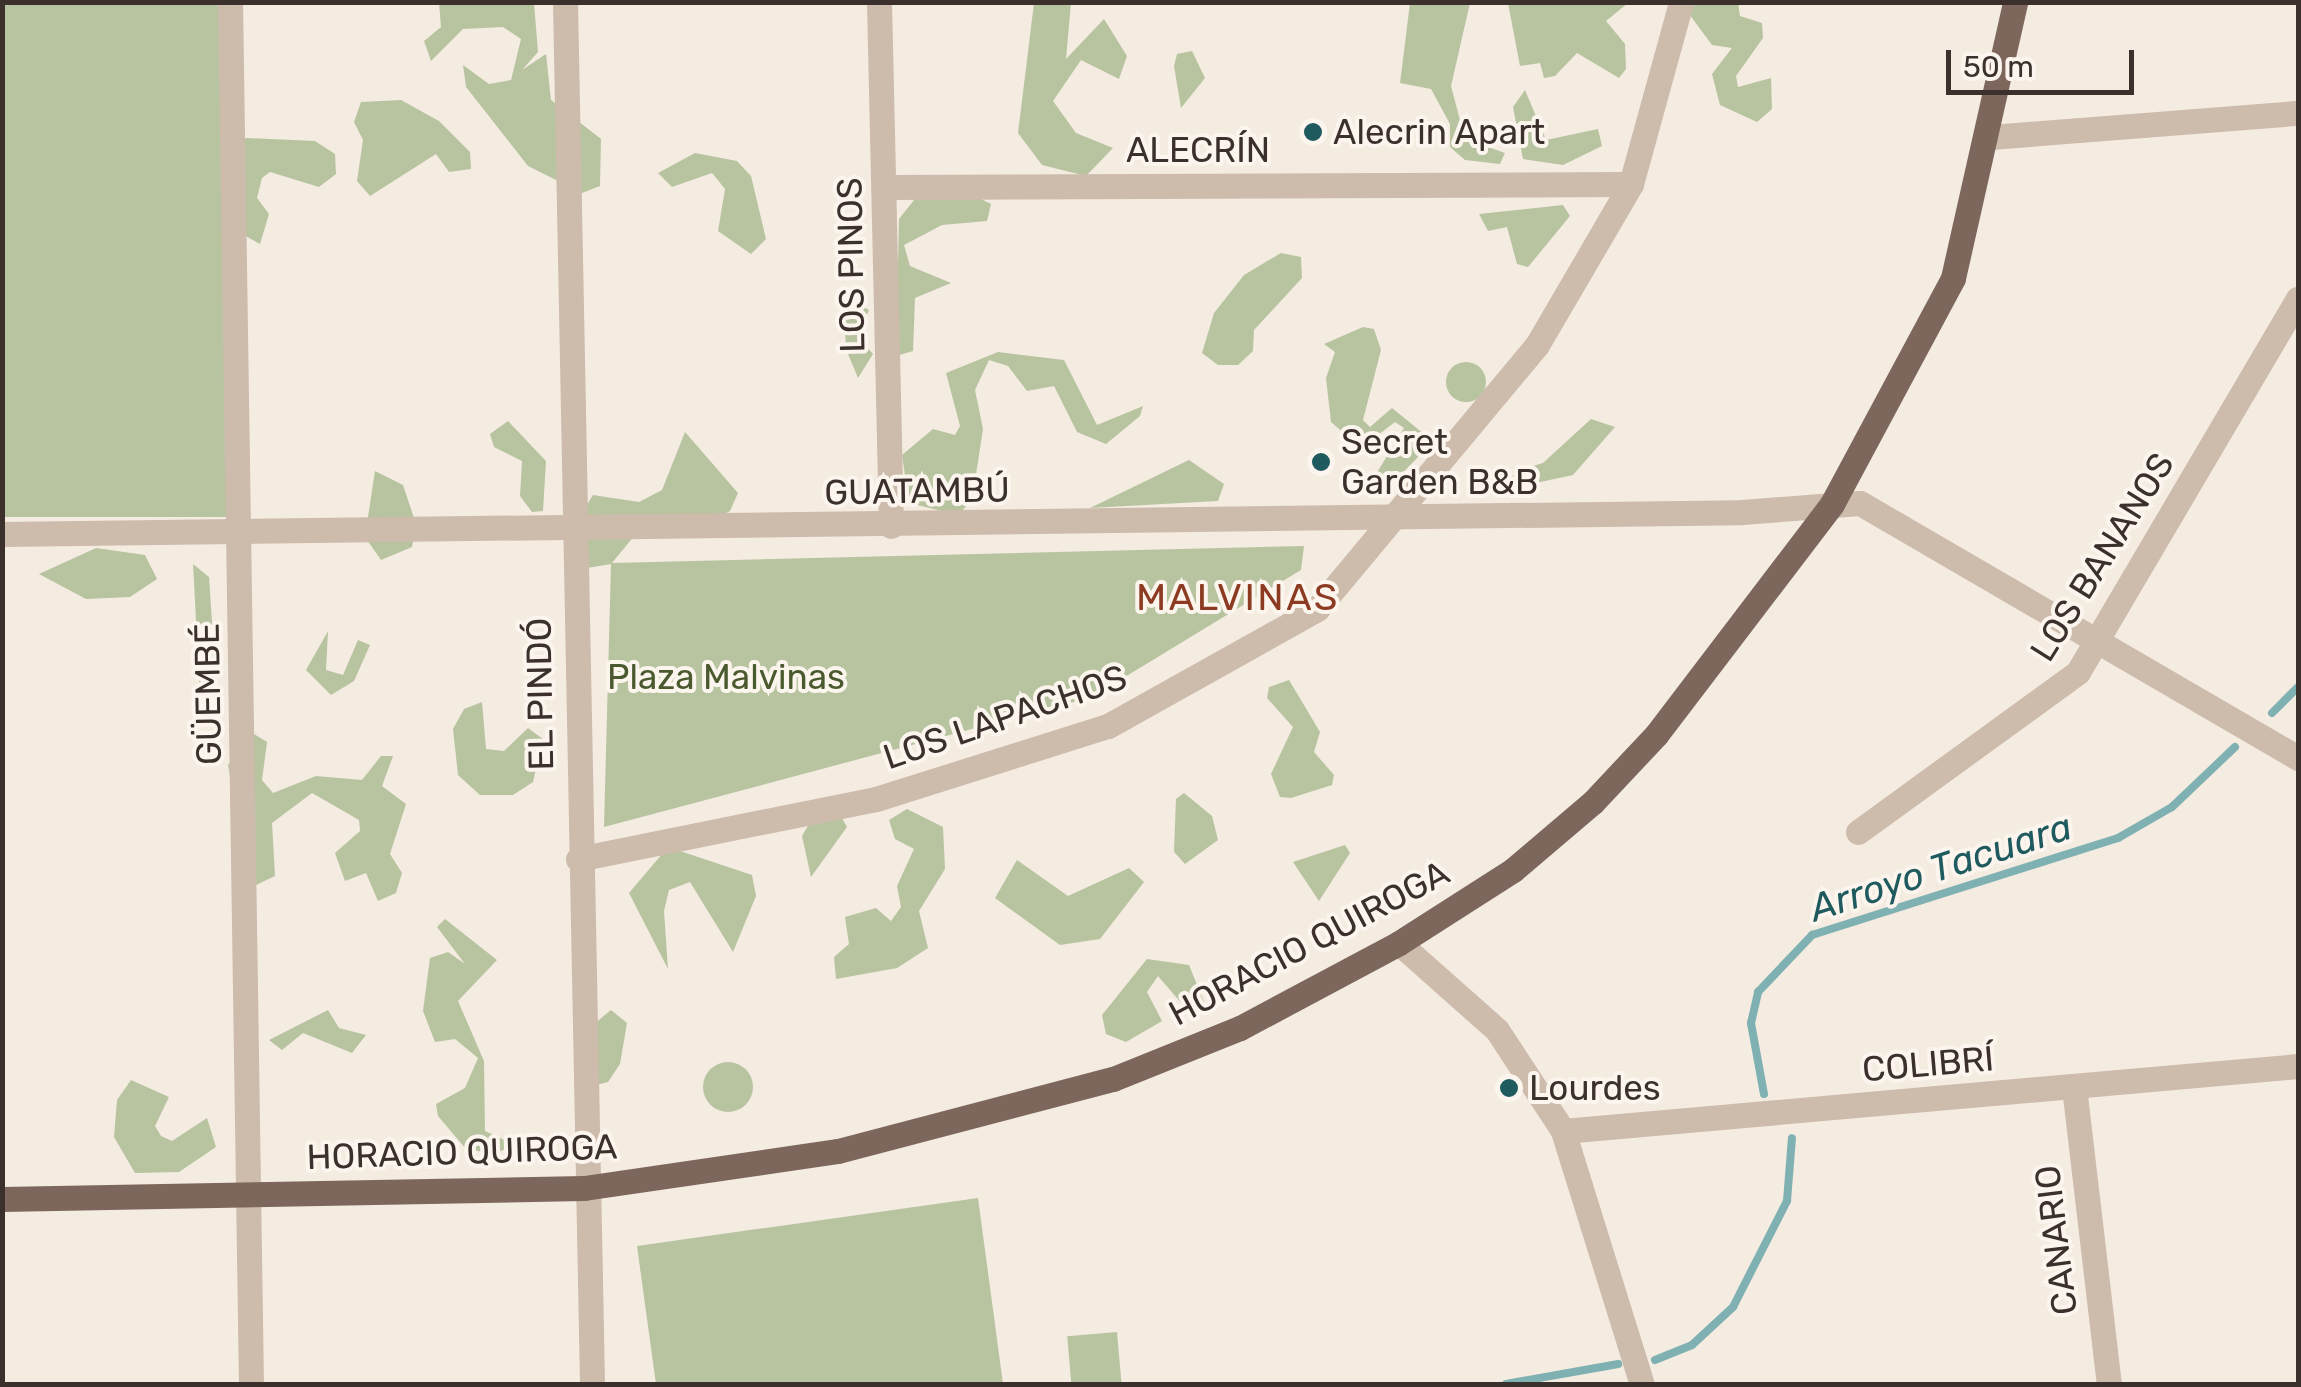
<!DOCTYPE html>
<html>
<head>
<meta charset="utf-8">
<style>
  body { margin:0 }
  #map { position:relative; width:2301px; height:1387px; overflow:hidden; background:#f4ebe1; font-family:Rubik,sans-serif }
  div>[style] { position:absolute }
  .green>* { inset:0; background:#b8c4a0; transform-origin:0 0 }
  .round { border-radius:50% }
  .stream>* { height:8px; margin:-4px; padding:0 4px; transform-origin:4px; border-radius:4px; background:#7fb0b2 }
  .minor>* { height:25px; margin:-12.5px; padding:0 12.5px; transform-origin:12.5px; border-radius:12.5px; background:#cdbbac }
  .major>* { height:25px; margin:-12.5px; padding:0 12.5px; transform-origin:12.5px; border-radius:12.5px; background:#7d675c }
  .dots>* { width:28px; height:28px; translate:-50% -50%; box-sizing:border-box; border:5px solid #fbf5ee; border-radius:50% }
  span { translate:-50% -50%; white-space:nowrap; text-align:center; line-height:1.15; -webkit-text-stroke:8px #fbf5ee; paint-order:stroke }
  .poi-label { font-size:35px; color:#3b302b }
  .left { translate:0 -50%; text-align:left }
  .street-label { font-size:35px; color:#3b302b }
  .park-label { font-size:35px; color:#4a5a2e }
  .neighbourhood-label { font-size:38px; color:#8c3b22; letter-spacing:2.5px }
  .water-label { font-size:38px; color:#1f5a5e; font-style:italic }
  .frame { position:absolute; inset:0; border:5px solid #3b302b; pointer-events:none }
  .scale { position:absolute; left:1946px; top:50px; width:188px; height:45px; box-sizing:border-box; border:5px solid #3b302b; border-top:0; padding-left:12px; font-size:30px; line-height:35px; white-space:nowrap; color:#3b302b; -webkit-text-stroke:8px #fbf5ee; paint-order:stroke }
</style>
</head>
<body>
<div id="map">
  <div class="green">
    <div style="left:3px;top:3px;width:224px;height:514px"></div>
    <div style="clip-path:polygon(439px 3px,534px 3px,538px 52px,522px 70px,546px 54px,551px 100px,601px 139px,600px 186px,582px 193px,528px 166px,466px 87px,463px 65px,489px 84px,511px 80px,521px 39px,503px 27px,463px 29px,431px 61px,424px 41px,441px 27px)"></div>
    <div style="clip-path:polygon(1034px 3px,1071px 3px,1066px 59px,1104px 19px,1127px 56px,1119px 79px,1081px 60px,1053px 101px,1076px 133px,1113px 148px,1086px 176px,1042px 165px,1018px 133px)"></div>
    <div style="clip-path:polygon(1410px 3px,1470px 3px,1451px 86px,1465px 139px,1505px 153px,1500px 164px,1465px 160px,1450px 147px,1450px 124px,1431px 89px,1400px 83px)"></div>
    <div style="clip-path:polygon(1508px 3px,1628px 3px,1606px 21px,1625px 44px,1626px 69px,1619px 78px,1577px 53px,1555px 76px,1544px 78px,1540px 63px,1520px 66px)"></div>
    <div style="clip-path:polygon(1681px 3px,1738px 3px,1740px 16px,1762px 23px,1763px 38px,1736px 76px,1738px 87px,1771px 78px,1772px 109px,1757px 122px,1720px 105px,1712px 74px,1732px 48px,1712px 45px)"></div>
    <div style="clip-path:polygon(1192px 51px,1205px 78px,1181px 108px,1174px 66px,1177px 54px)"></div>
    <div style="clip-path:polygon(1525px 90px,1546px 140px,1598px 129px,1602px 146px,1563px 165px,1523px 159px,1513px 107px)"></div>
    <div style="clip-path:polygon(401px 100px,439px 121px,470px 152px,471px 169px,449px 172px,436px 154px,370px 196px,357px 181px,363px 140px,354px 122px,361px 102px)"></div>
    <div style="clip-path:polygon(246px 138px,315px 141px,335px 154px,336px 174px,319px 187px,270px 172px,262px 178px,257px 198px,269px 214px,260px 244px,242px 234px,236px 143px)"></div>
    <div style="clip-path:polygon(695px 153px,737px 161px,751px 176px,766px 239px,751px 254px,718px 231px,725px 189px,712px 173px,672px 187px,658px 173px)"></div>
    <div style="clip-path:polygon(971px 194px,991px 204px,987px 221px,942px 225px,904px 245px,910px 266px,951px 283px,915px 298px,913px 351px,896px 356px,899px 219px,918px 195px)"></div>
    <div style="clip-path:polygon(1563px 205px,1570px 216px,1528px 267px,1517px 264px,1507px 227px,1488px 231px,1479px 214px)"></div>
    <div style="clip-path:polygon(1281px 253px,1301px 257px,1302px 278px,1254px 330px,1253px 351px,1238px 365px,1218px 365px,1202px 353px,1214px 313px,1244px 275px)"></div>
    <div style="clip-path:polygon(854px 301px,869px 310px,857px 336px,873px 354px,858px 378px,846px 349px,844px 313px)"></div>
    <div style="clip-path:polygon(1363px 327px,1374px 329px,1381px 350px,1363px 420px,1370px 427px,1392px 408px,1424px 434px,1418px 457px,1387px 489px,1367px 489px,1404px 428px,1395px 422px,1361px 448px,1331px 422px,1326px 378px,1335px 352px,1324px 344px)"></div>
    <div style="clip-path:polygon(998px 352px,1064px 360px,1097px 425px,1143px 406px,1140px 416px,1106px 444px,1077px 432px,1054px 386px,1027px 391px,1008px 366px,989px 360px,975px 390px,983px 429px,972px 500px,958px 515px,909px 503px,902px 455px,933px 429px,955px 435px,960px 426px,946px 373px)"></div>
    <div class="round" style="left:1446px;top:362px;width:40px;height:40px"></div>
    <div style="clip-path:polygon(1591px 419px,1615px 427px,1573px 475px,1507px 489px,1516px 471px,1543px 463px)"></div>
    <div style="clip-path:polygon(508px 421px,546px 461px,543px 511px,532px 512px,520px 496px,522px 461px,494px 447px,490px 434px)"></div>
    <div style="clip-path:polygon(685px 432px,738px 493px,730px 511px,694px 531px,639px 530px,612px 563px,1304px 546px,1301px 570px,1092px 697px,604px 827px,611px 564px,587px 568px,582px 513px,593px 495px,639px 502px,662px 490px)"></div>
    <div style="clip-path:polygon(1189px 460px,1224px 484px,1218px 501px,1090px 508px)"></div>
    <div style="clip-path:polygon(375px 471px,403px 485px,416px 524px,412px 547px,381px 560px,365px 537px)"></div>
    <div style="clip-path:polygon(96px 548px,145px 555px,157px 579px,130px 597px,86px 599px,39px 574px)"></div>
    <div style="clip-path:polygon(193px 564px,209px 577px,216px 682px,200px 695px)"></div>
    <div style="clip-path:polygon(328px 631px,326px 670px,343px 675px,358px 640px,370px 645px,354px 681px,331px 695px,306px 670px)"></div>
    <div style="clip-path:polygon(1289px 680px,1320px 732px,1314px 752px,1334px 775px,1332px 785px,1291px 798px,1280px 797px,1271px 774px,1293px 727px,1267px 698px,1269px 687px)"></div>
    <div style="clip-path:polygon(482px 702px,486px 749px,504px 751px,528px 728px,543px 739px,533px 782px,513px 795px,480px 795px,458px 775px,453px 729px,464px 709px)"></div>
    <div style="clip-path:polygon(251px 732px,267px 742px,262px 780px,273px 793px,316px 776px,362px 780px,381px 756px,393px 756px,382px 786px,406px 804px,390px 854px,402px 873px,396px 893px,378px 901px,366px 873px,345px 881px,335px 853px,360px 831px,359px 820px,312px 793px,272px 823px,275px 876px,256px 885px,248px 878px,228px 765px)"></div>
    <div style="clip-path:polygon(1184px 793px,1212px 816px,1218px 840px,1185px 864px,1174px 852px,1176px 799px)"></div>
    <div style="clip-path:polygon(837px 809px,847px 827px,811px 877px,802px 836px,816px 812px)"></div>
    <div style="clip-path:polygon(907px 809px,943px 827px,945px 869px,919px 911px,928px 948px,897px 968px,836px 979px,834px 957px,849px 944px,845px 917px,876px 908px,891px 921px,901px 907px,897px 886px,914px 849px,895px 839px,889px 820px)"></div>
    <div style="clip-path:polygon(1345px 845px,1350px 853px,1319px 901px,1293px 862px)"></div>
    <div style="clip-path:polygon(668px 847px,752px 875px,756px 896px,733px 952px,690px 882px,669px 890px,664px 911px,668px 969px,629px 893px)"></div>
    <div style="clip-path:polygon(1017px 860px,1068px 896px,1129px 868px,1144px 882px,1100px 939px,1060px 945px,995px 898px)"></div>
    <div style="clip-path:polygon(445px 919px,497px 960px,458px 1001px,484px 1061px,485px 1131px,513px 1144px,496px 1154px,466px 1149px,438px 1116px,436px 1104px,465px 1088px,478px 1058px,455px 1039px,435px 1042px,423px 1011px,430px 958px,448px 952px,465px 964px,437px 927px)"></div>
    <div style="clip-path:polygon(1147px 959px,1189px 965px,1204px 1002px,1183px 1005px,1158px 976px,1147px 992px,1162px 1021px,1126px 1042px,1106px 1034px,1102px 1015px)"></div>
    <div style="clip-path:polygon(328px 1010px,339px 1028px,366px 1035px,352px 1053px,303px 1033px,282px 1050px,269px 1040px)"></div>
    <div style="clip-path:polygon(611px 1010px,627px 1023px,620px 1064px,608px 1082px,587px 1087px,594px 1024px)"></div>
    <div class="round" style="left:703px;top:1062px;width:50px;height:50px"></div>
    <div style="clip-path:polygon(131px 1080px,169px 1097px,155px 1126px,161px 1136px,172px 1141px,207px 1118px,216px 1147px,179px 1172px,135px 1173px,114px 1137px,117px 1100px)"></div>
    <div style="clip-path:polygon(978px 1198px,1003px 1384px,656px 1384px,637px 1246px)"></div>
    <div style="left:1117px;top:1332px;width:52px;height:50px;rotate:85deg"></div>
  </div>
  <div class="stream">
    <div style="left:2272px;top:713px;width:37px;rotate:-45deg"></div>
    <div style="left:1764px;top:1094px;width:72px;rotate:-100.4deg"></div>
    <div style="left:1751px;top:1023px;width:32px;rotate:-77deg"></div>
    <div style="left:1758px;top:992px;width:79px;rotate:-46.5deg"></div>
    <div style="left:1812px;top:935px;width:321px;rotate:-17.6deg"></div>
    <div style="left:2118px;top:838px;width:62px;rotate:-29.9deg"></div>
    <div style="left:2172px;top:807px;width:87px;rotate:-43.6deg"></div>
    <div style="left:1655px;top:1360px;width:40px;rotate:-22deg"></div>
    <div style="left:1692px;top:1345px;width:56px;rotate:-42.8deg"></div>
    <div style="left:1733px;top:1307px;width:119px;rotate:-63deg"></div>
    <div style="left:1787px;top:1201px;width:63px;rotate:-85.5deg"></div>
    <div style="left:1506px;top:1384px;width:114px;rotate:-10.1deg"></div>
  </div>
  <div class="minor">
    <div style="left:230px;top:2px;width:1382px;rotate:89.13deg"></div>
    <div style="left:565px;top:2px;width:1382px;rotate:88.88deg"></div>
    <div style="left:879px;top:2px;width:524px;rotate:88.69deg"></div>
    <div style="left:1991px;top:137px;width:308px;rotate:-4.5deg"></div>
    <div style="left:885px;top:187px;width:746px;rotate:-0.23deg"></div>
    <div style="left:2px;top:534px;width:1740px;rotate:-0.72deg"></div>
    <div style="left:1742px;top:512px;width:118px;rotate:-4.4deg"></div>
    <div style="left:1860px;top:503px;width:507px;rotate:30.21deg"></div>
    <div style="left:1858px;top:832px;width:272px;rotate:-36deg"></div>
    <div style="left:2078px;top:672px;width:433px;rotate:-59.5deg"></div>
    <div style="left:578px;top:859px;width:304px;rotate:-11.4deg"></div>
    <div style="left:876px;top:799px;width:243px;rotate:-17.5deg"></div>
    <div style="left:1108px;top:726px;width:240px;rotate:-29.2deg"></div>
    <div style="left:1317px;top:609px;width:344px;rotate:-50.2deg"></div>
    <div style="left:1537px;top:345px;width:186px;rotate:-59.7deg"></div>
    <div style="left:1631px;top:184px;width:189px;rotate:-74.6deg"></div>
    <div style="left:1399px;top:943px;width:131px;rotate:41.6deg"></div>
    <div style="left:1497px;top:1030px;width:121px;rotate:56.8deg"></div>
    <div style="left:1563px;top:1131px;width:265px;rotate:72.7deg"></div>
    <div style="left:2074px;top:1087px;width:299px;rotate:83.3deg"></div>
    <div style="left:1563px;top:1131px;width:738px;rotate:-5.05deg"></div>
  </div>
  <div class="major">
    <div style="left:2px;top:1199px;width:582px;rotate:-1.08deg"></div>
    <div style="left:584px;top:1188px;width:257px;rotate:-8.3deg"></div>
    <div style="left:838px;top:1151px;width:284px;rotate:-14.7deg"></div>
    <div style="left:1113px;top:1079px;width:137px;rotate:-21.9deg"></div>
    <div style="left:1240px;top:1028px;width:180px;rotate:-28.1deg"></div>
    <div style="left:1399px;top:943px;width:135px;rotate:-32.6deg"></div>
    <div style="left:1513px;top:870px;width:105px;rotate:-40.4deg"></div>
    <div style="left:1593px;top:802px;width:92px;rotate:-46.8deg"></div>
    <div style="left:1656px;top:735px;width:290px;rotate:-52.7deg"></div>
    <div style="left:1832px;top:504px;width:256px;rotate:-61.8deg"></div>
    <div style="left:1953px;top:278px;width:283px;rotate:-77.3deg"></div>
  </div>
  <div class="dots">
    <div style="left:1313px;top:132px;background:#1f5a5e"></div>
    <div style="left:1321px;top:462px;background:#1f5a5e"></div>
    <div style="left:1509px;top:1088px;background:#1f5a5e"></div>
  </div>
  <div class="poi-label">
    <span class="left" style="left:1333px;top:132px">Alecrin Apart</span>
    <span class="left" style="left:1341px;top:462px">Secret<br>Garden B&amp;B</span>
    <span class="left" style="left:1529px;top:1088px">Lourdes</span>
  </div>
  <div class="street-label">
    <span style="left:1198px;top:150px">ALECRÍN</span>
    <span style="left:851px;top:265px;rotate:-91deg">LOS PINOS</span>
    <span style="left:917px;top:491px;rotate:-1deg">GUATAMBÚ</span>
    <span style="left:2102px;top:557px;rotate:-58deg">LOS BANANOS</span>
    <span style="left:208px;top:694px;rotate:-91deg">GÜEMBÉ</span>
    <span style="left:540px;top:694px;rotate:-91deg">EL PINDÓ</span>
    <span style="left:1005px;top:717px;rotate:-19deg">LOS LAPACHOS</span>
    <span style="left:1309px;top:943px;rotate:-28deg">HORACIO QUIROGA</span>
    <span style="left:1928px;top:1064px;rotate:-5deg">COLIBRÍ</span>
    <span style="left:462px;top:1152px;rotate:-2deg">HORACIO QUIROGA</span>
    <span style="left:2056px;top:1240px;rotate:-97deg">CANARIO</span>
  </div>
  <div class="park-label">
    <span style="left:726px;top:677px">Plaza Malvinas</span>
  </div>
  <div class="neighbourhood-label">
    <span style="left:1238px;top:598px">MALVINAS</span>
  </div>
  <div class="water-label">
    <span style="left:1941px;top:868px;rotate:-18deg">Arroyo Tacuara</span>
  </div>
  <div class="frame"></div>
  <div class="scale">50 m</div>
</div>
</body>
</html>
